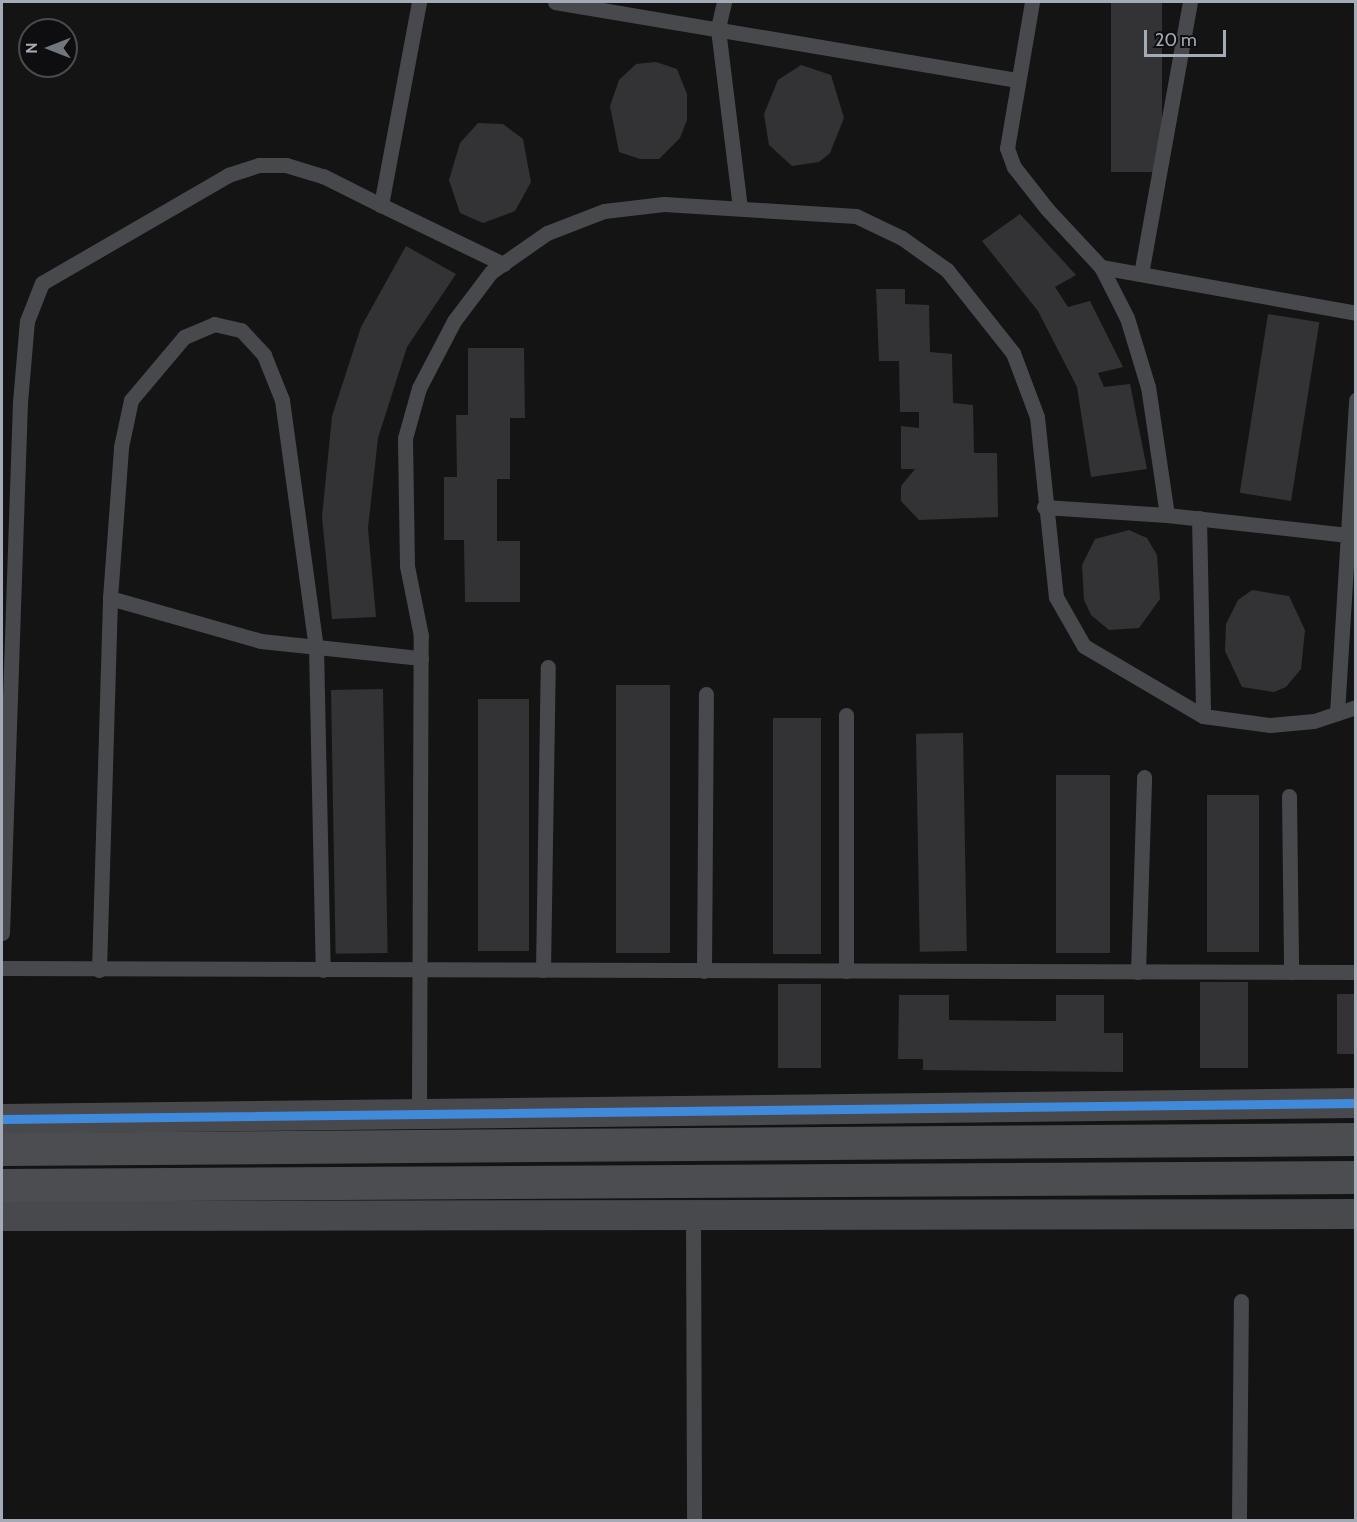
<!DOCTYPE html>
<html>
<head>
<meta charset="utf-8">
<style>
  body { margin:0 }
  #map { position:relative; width:1357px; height:1522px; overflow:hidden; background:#141414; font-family:Cabin,sans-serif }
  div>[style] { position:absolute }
  .building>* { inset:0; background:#333335; transform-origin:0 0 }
  .lane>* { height:15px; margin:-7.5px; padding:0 7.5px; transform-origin:7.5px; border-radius:7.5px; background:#48494d }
  .street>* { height:30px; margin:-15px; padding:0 15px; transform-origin:15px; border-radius:15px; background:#48494d }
  .secondary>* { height:33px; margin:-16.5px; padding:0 16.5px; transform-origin:16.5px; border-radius:16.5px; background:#4c4d51 }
  .cycleway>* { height:9px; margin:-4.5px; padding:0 4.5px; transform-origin:4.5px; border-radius:4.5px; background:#408adc }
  span { translate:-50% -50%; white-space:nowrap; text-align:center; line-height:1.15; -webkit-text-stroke:5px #0e0e10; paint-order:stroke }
  .frame { position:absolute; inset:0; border:3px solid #a4aab6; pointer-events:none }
  .north { position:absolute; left:18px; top:18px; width:60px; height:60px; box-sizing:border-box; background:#0e0e10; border:2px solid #4a4c52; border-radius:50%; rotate:270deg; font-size:16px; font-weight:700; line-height:24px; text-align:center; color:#a4aab6 }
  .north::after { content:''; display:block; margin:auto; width:21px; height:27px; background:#72767d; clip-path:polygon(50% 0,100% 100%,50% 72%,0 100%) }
  .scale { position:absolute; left:1144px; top:30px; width:82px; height:27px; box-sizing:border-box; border:3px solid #a4aab6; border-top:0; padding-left:8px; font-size:18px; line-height:21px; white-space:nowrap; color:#a4aab6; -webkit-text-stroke:4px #0e0e10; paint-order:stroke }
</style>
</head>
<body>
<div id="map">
  <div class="building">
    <div style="left:1111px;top:2px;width:51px;height:170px"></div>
    <div style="clip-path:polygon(656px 62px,677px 69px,687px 94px,687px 120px,680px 138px,659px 159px,640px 159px,619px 152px,610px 106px,619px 80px,636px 64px)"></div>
    <div style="clip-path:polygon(801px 65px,831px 75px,844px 118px,830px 153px,819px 162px,792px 166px,769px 145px,764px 114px,778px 80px)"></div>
    <div style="clip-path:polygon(478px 123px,503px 124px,523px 139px,531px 182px,515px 211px,483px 223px,460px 213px,449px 180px,460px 143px)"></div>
    <div style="clip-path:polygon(1020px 214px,1076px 275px,1055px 287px,1068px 307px,1090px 301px,1123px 367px,1098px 373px,1104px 387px,1130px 384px,1147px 469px,1091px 477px,1077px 387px,1038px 311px,982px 241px)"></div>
    <div style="clip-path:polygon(406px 246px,456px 274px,407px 347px,378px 438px,368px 528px,376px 617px,332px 619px,322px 517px,332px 416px,361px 327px)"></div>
    <div style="clip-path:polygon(876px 289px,905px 289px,905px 304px,929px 305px,930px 352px,952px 354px,953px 403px,973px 405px,974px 453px,997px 453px,998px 517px,919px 520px,901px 501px,901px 486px,915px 469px,901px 469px,901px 426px,919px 428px,919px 412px,900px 412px,899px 361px,879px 361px)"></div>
    <div style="left:1268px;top:314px;width:52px;height:181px;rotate:9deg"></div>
    <div style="clip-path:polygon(468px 348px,524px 348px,525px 418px,510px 418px,510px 479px,497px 479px,497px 541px,520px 541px,520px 602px,465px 602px,464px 540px,444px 540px,444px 477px,457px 477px,456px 415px,468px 415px)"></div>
    <div style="clip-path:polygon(1129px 530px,1147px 538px,1157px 555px,1160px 599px,1139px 628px,1109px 630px,1091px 615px,1084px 600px,1082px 565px,1095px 539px)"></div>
    <div style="clip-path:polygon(1252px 590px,1289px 596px,1305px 630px,1301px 669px,1286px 687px,1274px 692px,1242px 687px,1225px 651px,1226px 624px,1238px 600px)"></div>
    <div style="left:616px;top:685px;width:54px;height:268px"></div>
    <div style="left:383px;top:689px;width:264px;height:52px;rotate:89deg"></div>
    <div style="left:478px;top:699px;width:51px;height:252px"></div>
    <div style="left:821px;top:718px;width:236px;height:48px;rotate:90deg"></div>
    <div style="left:963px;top:733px;width:218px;height:47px;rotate:89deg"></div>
    <div style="left:1056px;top:775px;width:54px;height:178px"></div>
    <div style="left:1207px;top:795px;width:52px;height:157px"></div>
    <div style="left:1200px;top:982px;width:48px;height:86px"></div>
    <div style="left:778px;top:984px;width:43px;height:84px"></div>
    <div style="left:1337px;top:994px;width:19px;height:60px"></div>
    <div style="clip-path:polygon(899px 995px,949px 995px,949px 1020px,1056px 1021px,1056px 995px,1104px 995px,1104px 1033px,1123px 1033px,1123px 1072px,923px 1070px,923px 1059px,898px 1059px)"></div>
  </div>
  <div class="lane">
    <div style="left:419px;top:2px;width:207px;rotate:100.6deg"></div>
    <div style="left:381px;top:205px;width:136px;rotate:25.8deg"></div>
    <div style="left:555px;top:2px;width:469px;rotate:9.6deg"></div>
    <div style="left:724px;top:2px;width:28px;rotate:103deg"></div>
    <div style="left:718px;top:29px;width:179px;rotate:83deg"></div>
    <div style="left:1032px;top:2px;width:148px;rotate:99.7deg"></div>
    <div style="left:1007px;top:148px;width:20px;rotate:70deg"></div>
    <div style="left:1014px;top:167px;width:53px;rotate:51.8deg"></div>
    <div style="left:1047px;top:209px;width:79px;rotate:47deg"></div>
    <div style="left:1141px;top:274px;width:276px;rotate:-79.8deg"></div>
    <div style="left:1044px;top:507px;width:123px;rotate:3.7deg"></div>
    <div style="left:1167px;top:515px;width:129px;rotate:-98.4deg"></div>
    <div style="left:1148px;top:387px;width:72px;rotate:-106.9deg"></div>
    <div style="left:1127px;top:318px;width:57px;rotate:-117deg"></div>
    <div style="left:1101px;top:267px;width:259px;rotate:10.2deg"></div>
    <div style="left:1167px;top:515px;width:182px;rotate:6.3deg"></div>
    <div style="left:1199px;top:518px;width:198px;rotate:88.8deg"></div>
    <div style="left:110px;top:598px;width:151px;rotate:-85.8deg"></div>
    <div style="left:121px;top:447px;width:48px;rotate:-78deg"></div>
    <div style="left:131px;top:400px;width:82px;rotate:-49.9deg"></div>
    <div style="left:184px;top:337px;width:33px;rotate:-23deg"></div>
    <div style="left:214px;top:324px;width:28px;rotate:13deg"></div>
    <div style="left:241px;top:330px;width:34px;rotate:47deg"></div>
    <div style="left:264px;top:355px;width:48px;rotate:68.2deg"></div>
    <div style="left:282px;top:400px;width:249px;rotate:82.2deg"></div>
    <div style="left:316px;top:647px;width:323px;rotate:88.8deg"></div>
    <div style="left:1337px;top:713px;width:314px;rotate:-86.5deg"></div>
    <div style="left:846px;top:715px;width:256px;rotate:90deg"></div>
    <div style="left:1289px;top:796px;width:176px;rotate:89.3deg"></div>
    <div style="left:2px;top:933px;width:531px;rotate:-88.06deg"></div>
    <div style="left:20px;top:402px;width:81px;rotate:-85.1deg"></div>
    <div style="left:27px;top:321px;width:41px;rotate:-68.5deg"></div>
    <div style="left:42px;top:283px;width:215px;rotate:-30.1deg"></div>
    <div style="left:228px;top:175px;width:33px;rotate:-18deg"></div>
    <div style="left:259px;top:165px;width:27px"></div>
    <div style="left:286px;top:165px;width:39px;rotate:17deg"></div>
    <div style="left:323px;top:176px;width:65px;rotate:26.6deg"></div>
    <div style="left:2px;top:968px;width:1354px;rotate:0.17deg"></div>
    <div style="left:99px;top:970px;width:372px;rotate:-88.3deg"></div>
    <div style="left:110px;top:598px;width:157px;rotate:15.9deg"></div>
    <div style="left:261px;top:641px;width:161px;rotate:6.1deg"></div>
    <div style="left:543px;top:970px;width:303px;rotate:-89.1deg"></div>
    <div style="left:704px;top:971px;width:277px;rotate:-89.6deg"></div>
    <div style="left:1138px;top:972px;width:195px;rotate:-88.2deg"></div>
    <div style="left:419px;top:1116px;width:480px;rotate:-89.8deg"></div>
    <div style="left:421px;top:636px;width:71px;rotate:-101.3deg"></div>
    <div style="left:407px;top:566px;width:128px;rotate:-90.9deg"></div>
    <div style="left:405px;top:438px;width:52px;rotate:-74.4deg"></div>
    <div style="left:419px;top:388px;width:76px;rotate:-62.4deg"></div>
    <div style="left:454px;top:321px;width:61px;rotate:-52.9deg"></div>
    <div style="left:491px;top:272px;width:68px;rotate:-34.9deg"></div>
    <div style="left:547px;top:233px;width:61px;rotate:-21.1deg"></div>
    <div style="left:604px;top:211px;width:60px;rotate:-6.7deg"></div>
    <div style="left:664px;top:204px;width:192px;rotate:3.6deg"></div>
    <div style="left:856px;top:216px;width:51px;rotate:25.6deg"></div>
    <div style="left:902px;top:238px;width:55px;rotate:35.4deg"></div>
    <div style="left:947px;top:270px;width:106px;rotate:51.5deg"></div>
    <div style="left:1013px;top:353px;width:68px;rotate:69.4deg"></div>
    <div style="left:1037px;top:417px;width:181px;rotate:84deg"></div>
    <div style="left:1056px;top:597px;width:56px;rotate:60.3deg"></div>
    <div style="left:1084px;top:646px;width:138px;rotate:30.5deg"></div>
    <div style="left:1203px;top:716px;width:68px;rotate:7.7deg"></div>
    <div style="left:1270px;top:725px;width:44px;rotate:-5.2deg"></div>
    <div style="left:1314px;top:721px;width:44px;rotate:-18.4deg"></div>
    <div style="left:693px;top:1214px;width:306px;rotate:89.8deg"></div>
    <div style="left:1239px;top:1520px;width:219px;rotate:-89.5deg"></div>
  </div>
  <div class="street">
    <div style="left:2px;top:1119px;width:1354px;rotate:-0.68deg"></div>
    <div style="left:2px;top:1216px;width:1354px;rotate:-0.08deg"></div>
  </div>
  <div class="secondary">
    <div style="left:2px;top:1149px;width:1354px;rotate:-0.42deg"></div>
    <div style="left:2px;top:1185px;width:1354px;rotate:-0.34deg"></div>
  </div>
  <div class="cycleway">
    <div style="left:2px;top:1119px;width:1354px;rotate:-0.68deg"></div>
  </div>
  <div class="frame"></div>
  <div class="north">N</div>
  <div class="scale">20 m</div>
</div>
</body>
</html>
